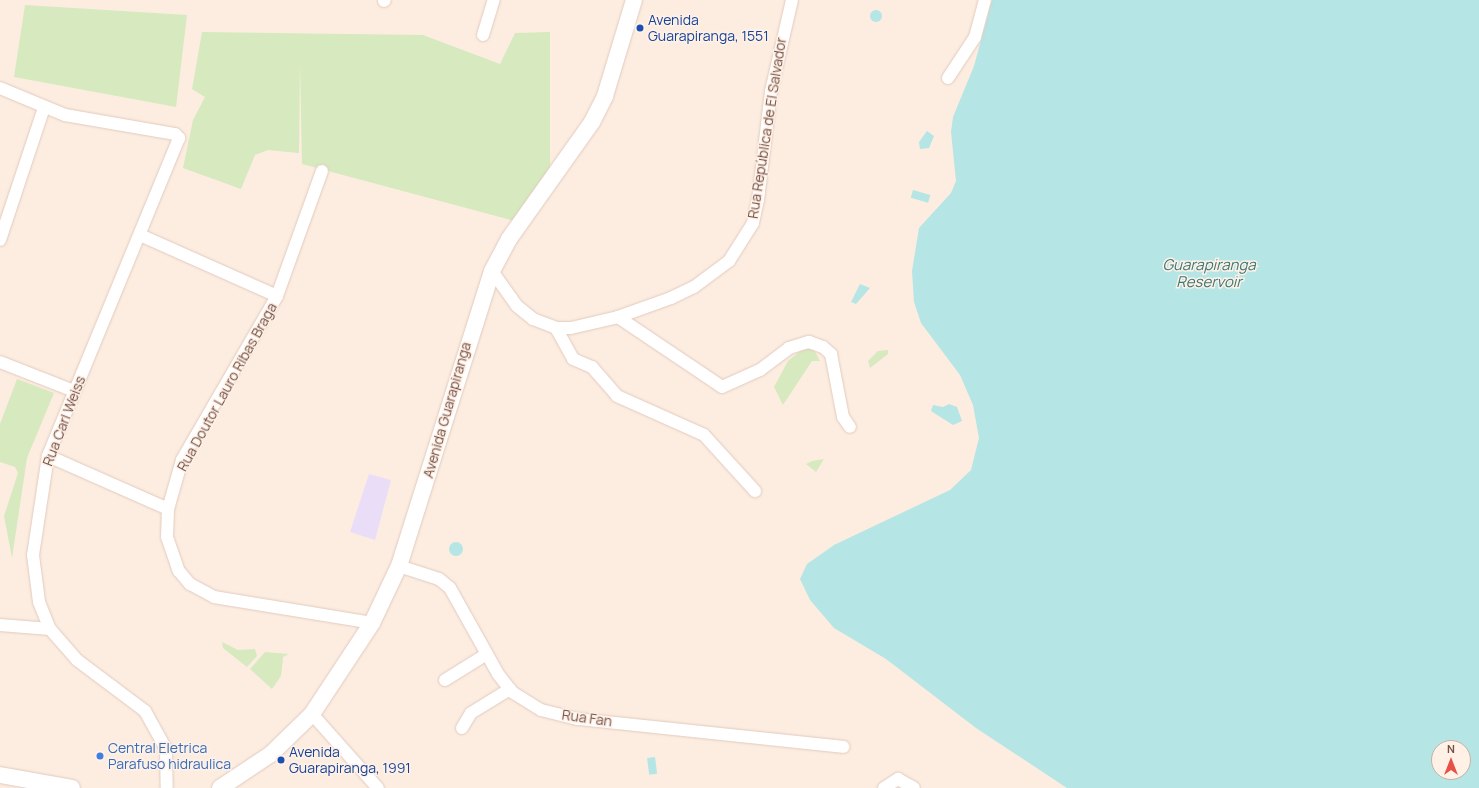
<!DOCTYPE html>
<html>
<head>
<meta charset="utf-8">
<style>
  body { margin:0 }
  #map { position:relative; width:1479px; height:788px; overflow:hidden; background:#fcede0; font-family:Manrope,sans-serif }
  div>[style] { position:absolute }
  .education>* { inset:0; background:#eaddf8 }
  .green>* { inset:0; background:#d7e9bf }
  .water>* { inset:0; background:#b5e5e4; transform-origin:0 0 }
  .round { border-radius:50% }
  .roads { filter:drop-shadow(0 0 1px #e2cabf) drop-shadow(0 0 1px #e2cabf) }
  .street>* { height:12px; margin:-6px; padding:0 6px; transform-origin:6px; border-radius:6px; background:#fff }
  .secondary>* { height:16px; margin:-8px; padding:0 8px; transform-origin:8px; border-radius:8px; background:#fff }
  .dots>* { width:11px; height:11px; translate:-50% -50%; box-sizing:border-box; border:2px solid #fff1e6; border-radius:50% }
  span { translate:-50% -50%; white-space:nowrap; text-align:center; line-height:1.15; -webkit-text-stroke:3px #fff1e6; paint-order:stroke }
  .transit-label { font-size:14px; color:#164399 }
  .left { translate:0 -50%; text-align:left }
  .street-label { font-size:14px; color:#725048 }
  .shop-label { font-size:14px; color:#366cbe }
  .water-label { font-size:15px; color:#3c7878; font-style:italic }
  .north { position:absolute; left:1431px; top:740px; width:40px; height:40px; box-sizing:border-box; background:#fff1e6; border:1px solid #c7b1a7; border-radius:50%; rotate:0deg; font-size:11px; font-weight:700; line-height:16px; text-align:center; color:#725048 }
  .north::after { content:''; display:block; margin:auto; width:14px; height:18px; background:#e65045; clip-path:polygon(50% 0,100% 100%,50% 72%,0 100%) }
</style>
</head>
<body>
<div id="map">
  <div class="education">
    <div style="clip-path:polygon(369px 474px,391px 480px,375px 540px,350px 532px)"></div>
  </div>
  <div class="green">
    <div style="clip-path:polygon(25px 5px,187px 15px,176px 107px,14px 77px)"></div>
    <div style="clip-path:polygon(202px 32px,423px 35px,500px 64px,515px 33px,550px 32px,550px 169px,515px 221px,302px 164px,300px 63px,299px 153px,268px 150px,255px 155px,241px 189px,183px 168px,193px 120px,205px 97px,192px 89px)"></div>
    <div style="clip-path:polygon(804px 348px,813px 348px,820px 361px,812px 361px,783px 405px,774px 387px,788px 361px)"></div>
    <div style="clip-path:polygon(888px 350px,888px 354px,870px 368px,868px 361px,878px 351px)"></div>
    <div style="clip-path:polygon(17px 379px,54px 393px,27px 458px,12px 558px,4px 516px,18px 473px,15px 467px,0 462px,0 424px)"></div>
    <div style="clip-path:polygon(824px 459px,816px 472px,806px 464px,812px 461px)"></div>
    <div style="clip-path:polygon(222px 642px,238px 650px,255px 649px,257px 656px,247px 667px,223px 648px)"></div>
    <div style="clip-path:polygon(265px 652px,289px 654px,283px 657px,281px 676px,272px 689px,250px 669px)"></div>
  </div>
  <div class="water">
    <div style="clip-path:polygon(evenodd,992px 0,1479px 0,1479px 788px,1067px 788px,976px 728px,886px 659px,834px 628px,810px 600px,800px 579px,807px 564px,834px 545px,950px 490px,971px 470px,979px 438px,973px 405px,960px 375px,921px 323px,914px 302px,912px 271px,919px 228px,951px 193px,956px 181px,951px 132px,953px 117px,974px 66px,992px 0,1439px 748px,1463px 748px,1463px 772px,1439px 772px,1439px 748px)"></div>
    <div class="round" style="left:870px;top:10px;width:12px;height:12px"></div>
    <div style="clip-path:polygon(927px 131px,934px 136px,929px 148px,920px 149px,919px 142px)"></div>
    <div style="left:913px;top:190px;width:18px;height:8px;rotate:16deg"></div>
    <div style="clip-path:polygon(860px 284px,870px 288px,856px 304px,851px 302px)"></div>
    <div style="clip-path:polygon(949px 404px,957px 407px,962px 421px,953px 425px,931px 411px,933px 405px,943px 407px)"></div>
    <div class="round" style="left:449px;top:542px;width:14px;height:14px"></div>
    <div style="left:655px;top:757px;width:17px;height:8px;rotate:83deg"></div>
  </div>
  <div class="roads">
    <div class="street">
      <div style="left:384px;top:1px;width:1px;rotate:-45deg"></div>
      <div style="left:483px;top:35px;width:37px;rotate:-73deg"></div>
      <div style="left:948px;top:78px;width:49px;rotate:-56.6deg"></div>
      <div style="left:975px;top:37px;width:38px;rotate:-75deg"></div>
      <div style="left:0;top:88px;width:70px;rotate:22.6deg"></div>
      <div style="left:65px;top:115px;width:112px;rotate:9.8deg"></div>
      <div style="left:175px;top:134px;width:6px;rotate:45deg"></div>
      <div style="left:179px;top:138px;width:344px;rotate:112.4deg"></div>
      <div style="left:48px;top:456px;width:100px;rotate:98.6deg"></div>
      <div style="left:33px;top:555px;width:47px;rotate:82.7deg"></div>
      <div style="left:39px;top:602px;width:29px;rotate:68deg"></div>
      <div style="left:50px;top:629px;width:41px;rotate:48.9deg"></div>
      <div style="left:77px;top:660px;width:85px;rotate:36.9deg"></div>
      <div style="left:145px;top:711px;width:43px;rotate:61.1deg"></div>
      <div style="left:166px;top:749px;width:39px;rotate:89deg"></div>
      <div style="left:322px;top:171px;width:133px;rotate:109.8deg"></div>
      <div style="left:277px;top:296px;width:190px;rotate:120.1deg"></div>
      <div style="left:182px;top:460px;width:51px;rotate:105.9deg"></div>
      <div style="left:168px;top:509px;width:28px;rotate:92deg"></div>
      <div style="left:167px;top:537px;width:36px;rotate:71deg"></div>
      <div style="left:179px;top:571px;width:17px;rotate:50deg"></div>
      <div style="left:190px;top:584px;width:27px;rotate:28deg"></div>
      <div style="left:214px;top:597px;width:160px;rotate:9.3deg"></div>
      <div style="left:140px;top:235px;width:150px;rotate:24deg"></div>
      <div style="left:0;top:240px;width:139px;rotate:-71.6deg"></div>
      <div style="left:492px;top:271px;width:43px;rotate:54.5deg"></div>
      <div style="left:517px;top:306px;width:21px;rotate:39deg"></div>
      <div style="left:533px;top:319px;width:25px;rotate:21deg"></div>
      <div style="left:556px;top:328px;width:15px"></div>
      <div style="left:571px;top:328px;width:48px;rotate:-13.2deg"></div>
      <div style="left:618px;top:317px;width:56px;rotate:-19.7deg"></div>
      <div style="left:671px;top:298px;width:25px;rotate:-26deg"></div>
      <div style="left:694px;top:287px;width:44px;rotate:-36.6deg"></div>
      <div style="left:729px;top:261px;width:45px;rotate:-57.7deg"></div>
      <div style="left:753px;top:223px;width:24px;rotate:-78deg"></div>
      <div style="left:758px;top:200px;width:110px;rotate:-83.2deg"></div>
      <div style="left:771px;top:91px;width:93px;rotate:-77deg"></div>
      <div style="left:618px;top:317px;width:125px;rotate:33.9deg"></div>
      <div style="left:722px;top:387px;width:42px;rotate:-24.1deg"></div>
      <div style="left:760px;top:370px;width:36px;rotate:-37deg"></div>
      <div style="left:789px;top:348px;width:21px;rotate:-17deg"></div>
      <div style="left:809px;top:342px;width:15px;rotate:20deg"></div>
      <div style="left:823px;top:347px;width:11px;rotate:41deg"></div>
      <div style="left:831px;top:354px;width:64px;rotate:79.2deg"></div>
      <div style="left:843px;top:417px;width:12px;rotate:55deg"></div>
      <div style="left:556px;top:328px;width:35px;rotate:61deg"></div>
      <div style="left:573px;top:359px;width:21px;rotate:23deg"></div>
      <div style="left:592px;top:367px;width:38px;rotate:49deg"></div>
      <div style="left:617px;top:396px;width:95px;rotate:24.1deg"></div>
      <div style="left:704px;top:435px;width:76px;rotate:47.7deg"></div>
      <div style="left:0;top:362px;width:79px;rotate:21.4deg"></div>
      <div style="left:48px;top:456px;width:131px;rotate:23.8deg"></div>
      <div style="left:399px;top:566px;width:42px;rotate:18deg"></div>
      <div style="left:439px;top:579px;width:14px;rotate:39deg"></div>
      <div style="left:450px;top:588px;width:98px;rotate:60.8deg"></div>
      <div style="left:498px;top:674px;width:23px;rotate:52deg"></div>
      <div style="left:512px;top:692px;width:34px;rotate:32deg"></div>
      <div style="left:541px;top:710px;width:38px;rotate:14deg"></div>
      <div style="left:578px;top:719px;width:267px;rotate:6deg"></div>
      <div style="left:0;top:625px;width:50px;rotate:4.6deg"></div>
      <div style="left:445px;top:680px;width:49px;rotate:-31.8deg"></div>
      <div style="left:312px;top:714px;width:99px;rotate:48.3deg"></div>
      <div style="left:462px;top:728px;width:17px;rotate:-59deg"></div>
      <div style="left:471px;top:713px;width:46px;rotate:-31.6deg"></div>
      <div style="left:884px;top:788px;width:17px;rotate:-33deg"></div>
      <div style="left:898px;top:779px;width:18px;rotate:29deg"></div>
    </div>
    <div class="secondary">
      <div style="left:0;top:775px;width:73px;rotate:10.2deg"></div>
      <div style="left:220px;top:788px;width:61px;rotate:-33.7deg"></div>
      <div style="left:271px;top:754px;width:57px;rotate:-44.3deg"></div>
      <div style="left:312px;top:714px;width:109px;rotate:-56.6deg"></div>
      <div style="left:372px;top:623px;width:63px;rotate:-64.7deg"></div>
      <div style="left:399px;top:566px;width:309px;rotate:-72.5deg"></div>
      <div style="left:492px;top:271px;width:36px;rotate:-62deg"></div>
      <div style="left:509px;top:239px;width:143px;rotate:-54.6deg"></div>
      <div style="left:592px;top:122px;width:29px;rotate:-63deg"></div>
      <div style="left:605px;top:96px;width:100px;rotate:-73.2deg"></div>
    </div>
  </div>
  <div class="dots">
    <div style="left:640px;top:28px;background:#1a4fb4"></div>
    <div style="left:100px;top:756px;background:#3f7fe0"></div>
    <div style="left:281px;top:760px;background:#1a4fb4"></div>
  </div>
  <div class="transit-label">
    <span class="left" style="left:648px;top:28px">Avenida<br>Guarapiranga, 1551</span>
    <span class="left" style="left:289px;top:760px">Avenida<br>Guarapiranga, 1991</span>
  </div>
  <div class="street-label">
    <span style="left:767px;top:128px;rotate:-81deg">Rua República de El Salvador</span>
    <span style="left:227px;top:387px;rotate:-61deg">Rua Doutor Lauro Ribas Braga</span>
    <span style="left:447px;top:410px;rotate:-74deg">Avenida Guarapiranga</span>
    <span style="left:64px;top:421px;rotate:-69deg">Rua Carl Weiss</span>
    <span style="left:587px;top:718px;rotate:8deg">Rua Fan</span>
  </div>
  <div class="shop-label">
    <span class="left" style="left:108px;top:756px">Central Eletrica<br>Parafuso hidraulica</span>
  </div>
  <div class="water-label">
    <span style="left:1209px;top:273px">Guarapiranga<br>Reservoir</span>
  </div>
  <div class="north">N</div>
</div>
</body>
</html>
